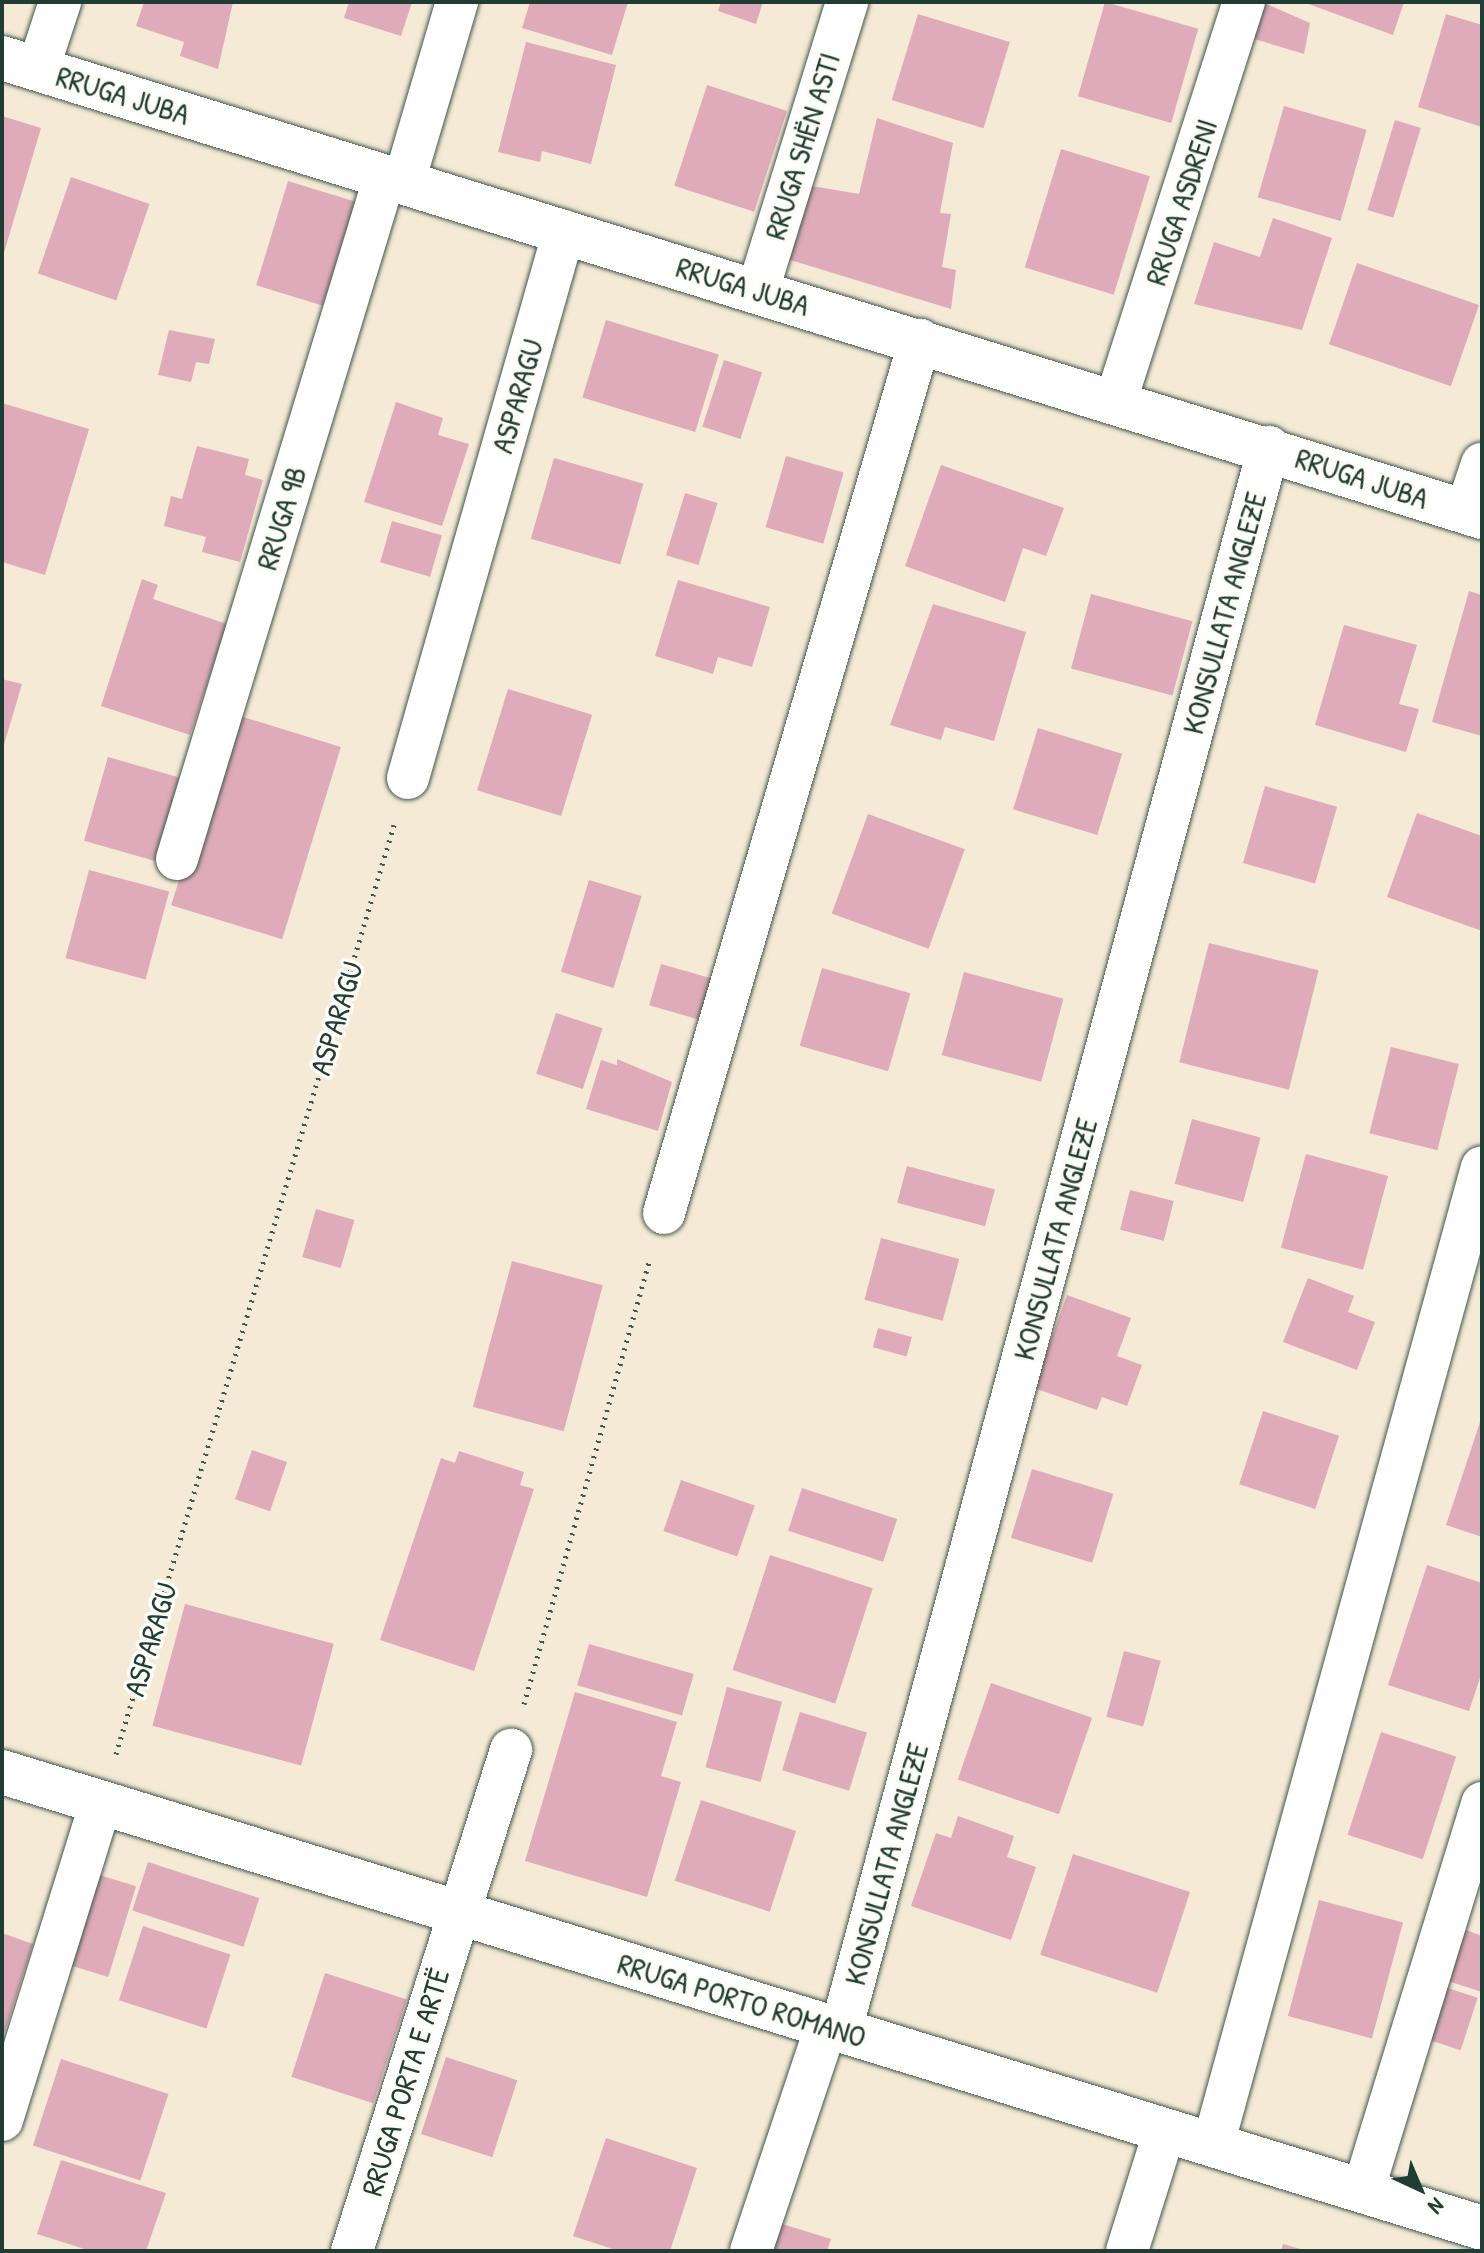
<!DOCTYPE html>
<html>
<head>
<meta charset="utf-8">
<style>
  body { margin:0 }
  #map { position:relative; width:1484px; height:2253px; overflow:hidden; background:#f5ead5; font-family:"Patrick Hand",sans-serif }
  div>[style] { position:absolute }
  .building>* { inset:0; background:#dfabba; transform-origin:0 0 }
  .path>* { height:5px; margin-top:-2.5px; transform-origin:0; background:repeating-linear-gradient(90deg,#3f574c 0 2px,transparent 0 8px) }
  .roads { filter:drop-shadow(0 0 2px #3f574c) drop-shadow(0 0 2px #3f574c) }
  .street>* { height:42px; margin:-21px; padding:0 21px; transform-origin:21px; border-radius:21px; background:#fff }
  .secondary>* { height:44px; margin:-22px; padding:0 22px; transform-origin:22px; border-radius:22px; background:#fff }
  span { translate:-50% -50%; white-space:nowrap; text-align:center; line-height:1.15; -webkit-text-stroke:7px #fdfcf7; paint-order:stroke }
  .street-label { font-size:30px; color:#1f3d34 }
  .frame { position:absolute; inset:0; border:4px solid #1f3d34; pointer-events:none }
  .north { position:absolute; left:1380px; top:2149px; width:80px; height:80px; -webkit-text-stroke:6px #fdfcf7; paint-order:stroke; rotate:136deg; font-size:22px; font-weight:700; line-height:32px; text-align:center; color:#1f3d34 }
  .north::after { content:''; display:block; margin:auto; width:28px; height:36px; background:#1f3d34; clip-path:polygon(50% 0,100% 100%,50% 72%,0 100%) }
</style>
</head>
<body>
<div id="map">
  <div class="building">
    <div style="clip-path:polygon(144px 2px,233px 2px,218px 69px,180px 56px,184px 42px,136px 26px)"></div>
    <div style="clip-path:polygon(349px 2px,412px 2px,401px 36px,344px 18px)"></div>
    <div style="clip-path:polygon(530px 2px,628px 2px,612px 55px,522px 28px)"></div>
    <div style="clip-path:polygon(721px 2px,763px 2px,756px 24px,718px 11px)"></div>
    <div style="left:1105px;top:2px;width:97px;height:98px;rotate:16deg"></div>
    <div style="clip-path:polygon(1262px 2px,1310px 23px,1304px 54px,1251px 38px)"></div>
    <div style="clip-path:polygon(1303px 2px,1404px 2px,1393px 35px)"></div>
    <div style="left:918px;top:14px;width:96px;height:90px;rotate:17deg"></div>
    <div style="clip-path:polygon(1446px 14px,1482px 25px,1482px 127px,1418px 107px)"></div>
    <div style="clip-path:polygon(526px 42px,616px 65px,591px 164px,542px 151px,540px 162px,498px 152px)"></div>
    <div style="left:707px;top:85px;width:84px;height:106px;rotate:18deg"></div>
    <div style="left:1284px;top:106px;width:86px;height:95px;rotate:16deg"></div>
    <div style="clip-path:polygon(2px 116px,41px 128px,3px 256px,2px 255px)"></div>
    <div style="clip-path:polygon(877px 118px,953px 143px,940px 213px,951px 214px,942px 267px,956px 270px,951px 309px,787px 259px,812px 186px,859px 194px)"></div>
    <div style="left:1395px;top:120px;width:27px;height:94px;rotate:17deg"></div>
    <div style="left:1061px;top:149px;width:93px;height:124px;rotate:17deg"></div>
    <div style="left:71px;top:177px;width:83px;height:102px;rotate:19deg"></div>
    <div style="left:288px;top:181px;width:70px;height:109px;rotate:17deg"></div>
    <div style="clip-path:polygon(1273px 218px,1332px 238px,1302px 330px,1194px 304px,1214px 242px,1260px 257px)"></div>
    <div style="left:1357px;top:263px;width:129px;height:86px;rotate:19deg"></div>
    <div style="left:606px;top:320px;width:118px;height:81px;rotate:17deg"></div>
    <div style="clip-path:polygon(169px 330px,215px 339px,209px 364px,196px 362px,191px 382px,158px 375px)"></div>
    <div style="left:724px;top:360px;width:40px;height:70px;rotate:18deg"></div>
    <div style="clip-path:polygon(396px 402px,443px 418px,438px 435px,469px 444px,442px 526px,364px 502px)"></div>
    <div style="clip-path:polygon(2px 403px,89px 429px,45px 575px,2px 562px)"></div>
    <div style="clip-path:polygon(197px 446px,249px 459px,245px 475px,263px 480px,240px 562px,202px 552px,206px 537px,164px 526px,171px 496px,182px 499px)"></div>
    <div style="left:786px;top:456px;width:60px;height:74px;rotate:16deg"></div>
    <div style="left:554px;top:458px;width:93px;height:84px;rotate:16deg"></div>
    <div style="clip-path:polygon(941px 465px,1064px 508px,1046px 556px,1023px 548px,1005px 602px,905px 566px)"></div>
    <div style="left:685px;top:493px;width:34px;height:65px;rotate:17deg"></div>
    <div style="left:392px;top:521px;width:52px;height:43px;rotate:16deg"></div>
    <div style="clip-path:polygon(142px 579px,158px 585px,153px 599px,227px 624px,190px 735px,101px 706px)"></div>
    <div style="clip-path:polygon(678px 580px,770px 607px,752px 667px,718px 657px,713px 674px,655px 656px)"></div>
    <div style="clip-path:polygon(1469px 591px,1482px 595px,1482px 736px,1432px 722px)"></div>
    <div style="left:1091px;top:594px;width:105px;height:77px;rotate:15deg"></div>
    <div style="clip-path:polygon(933px 604px,1026px 632px,994px 741px,945px 727px,941px 740px,890px 725px)"></div>
    <div style="clip-path:polygon(1344px 625px,1417px 645px,1399px 704px,1419px 709px,1406px 752px,1315px 725px)"></div>
    <div style="clip-path:polygon(2px 679px,22px 684px,3px 748px,2px 747px)"></div>
    <div style="left:508px;top:689px;width:88px;height:106px;rotate:17deg"></div>
    <div style="left:230px;top:713px;width:116px;height:201px;rotate:17deg"></div>
    <div style="left:1038px;top:728px;width:88px;height:85px;rotate:17deg"></div>
    <div style="left:108px;top:757px;width:74px;height:87px;rotate:16deg"></div>
    <div style="left:1265px;top:786px;width:75px;height:80px;rotate:16deg"></div>
    <div style="clip-path:polygon(1417px 813px,1482px 836px,1482px 931px,1387px 897px)"></div>
    <div style="left:868px;top:814px;width:103px;height:106px;rotate:20deg"></div>
    <div style="left:89px;top:870px;width:83px;height:91px;rotate:15deg"></div>
    <div style="left:589px;top:880px;width:55px;height:96px;rotate:17deg"></div>
    <div style="left:1209px;top:943px;width:113px;height:123px;rotate:14deg"></div>
    <div style="left:661px;top:964px;width:52px;height:43px;rotate:16deg"></div>
    <div style="left:822px;top:968px;width:92px;height:81px;rotate:16deg"></div>
    <div style="left:964px;top:972px;width:103px;height:86px;rotate:15deg"></div>
    <div style="left:556px;top:1013px;width:49px;height:64px;rotate:18deg"></div>
    <div style="left:1391px;top:1047px;width:70px;height:89px;rotate:14deg"></div>
    <div style="clip-path:polygon(617px 1059px,672px 1082px,658px 1131px,586px 1109px,601px 1060px,617px 1065px)"></div>
    <div style="left:1192px;top:1119px;width:71px;height:67px;rotate:15deg"></div>
    <div style="left:1306px;top:1154px;width:85px;height:97px;rotate:15deg"></div>
    <div style="left:907px;top:1166px;width:91px;height:38px;rotate:15deg"></div>
    <div style="left:1130px;top:1190px;width:45px;height:41px;rotate:14deg"></div>
    <div style="left:316px;top:1209px;width:40px;height:50px;rotate:16deg"></div>
    <div style="left:881px;top:1238px;width:81px;height:64px;rotate:15deg"></div>
    <div style="left:512px;top:1261px;width:94px;height:151px;rotate:15deg"></div>
    <div style="clip-path:polygon(1308px 1278px,1354px 1296px,1348px 1312px,1375px 1322px,1357px 1370px,1283px 1342px)"></div>
    <div style="clip-path:polygon(1067px 1295px,1131px 1318px,1117px 1356px,1142px 1365px,1127px 1406px,1102px 1397px,1097px 1410px,1034px 1388px)"></div>
    <div style="left:878px;top:1328px;width:35px;height:20px;rotate:15deg"></div>
    <div style="left:1263px;top:1411px;width:80px;height:77px;rotate:18deg"></div>
    <div style="clip-path:polygon(1481px 1419px,1482px 1419px,1482px 1537px,1446px 1525px)"></div>
    <div style="left:252px;top:1450px;width:37px;height:52px;rotate:19deg"></div>
    <div style="clip-path:polygon(459px 1451px,524px 1472px,520px 1485px,534px 1489px,474px 1671px,380px 1640px,441px 1458px,455px 1463px)"></div>
    <div style="left:1032px;top:1469px;width:85px;height:72px;rotate:17deg"></div>
    <div style="left:681px;top:1480px;width:78px;height:54px;rotate:19deg"></div>
    <div style="left:802px;top:1488px;width:100px;height:45px;rotate:18deg"></div>
    <div style="left:770px;top:1555px;width:108px;height:121px;rotate:18deg"></div>
    <div style="clip-path:polygon(1427px 1565px,1482px 1583px,1482px 1672px,1469px 1711px,1388px 1685px)"></div>
    <div style="left:185px;top:1604px;width:154px;height:126px;rotate:15deg"></div>
    <div style="left:589px;top:1644px;width:109px;height:43px;rotate:16deg"></div>
    <div style="left:1124px;top:1651px;width:38px;height:68px;rotate:15deg"></div>
    <div style="left:991px;top:1683px;width:107px;height:102px;rotate:19deg"></div>
    <div style="left:727px;top:1687px;width:57px;height:83px;rotate:15deg"></div>
    <div style="clip-path:polygon(575px 1692px,677px 1722px,661px 1776px,681px 1782px,647px 1897px,525px 1861px)"></div>
    <div style="left:800px;top:1712px;width:70px;height:61px;rotate:17deg"></div>
    <div style="left:1381px;top:1732px;width:79px;height:108px;rotate:18deg"></div>
    <div style="left:701px;top:1800px;width:100px;height:85px;rotate:18deg"></div>
    <div style="clip-path:polygon(958px 1816px,1014px 1836px,1007px 1857px,1036px 1867px,1011px 1940px,911px 1906px,936px 1833px,951px 1838px)"></div>
    <div style="left:1073px;top:1854px;width:123px;height:106px;rotate:18deg"></div>
    <div style="left:148px;top:1862px;width:117px;height:51px;rotate:18deg"></div>
    <div style="left:93px;top:1873px;width:45px;height:95px;rotate:17deg"></div>
    <div style="left:1319px;top:1900px;width:87px;height:120px;rotate:15deg"></div>
    <div style="left:143px;top:1926px;width:92px;height:78px;rotate:18deg"></div>
    <div style="clip-path:polygon(1466px 1930px,1482px 1936px,1482px 1992px,1448px 1981px)"></div>
    <div style="clip-path:polygon(2px 1933px,33px 1944px,3px 2037px,2px 2037px)"></div>
    <div style="left:325px;top:1973px;width:86px;height:109px;rotate:18deg"></div>
    <div style="left:1432px;top:1983px;width:48px;height:55px;rotate:18deg"></div>
    <div style="left:446px;top:2057px;width:75px;height:81px;rotate:18deg"></div>
    <div style="left:61px;top:2059px;width:113px;height:91px;rotate:18deg"></div>
    <div style="clip-path:polygon(606px 2138px,697px 2168px,670px 2251px,619px 2251px,573px 2236px)"></div>
    <div style="clip-path:polygon(61px 2160px,166px 2193px,146px 2251px,91px 2251px,37px 2234px)"></div>
    <div style="clip-path:polygon(766px 2219px,831px 2239px,827px 2251px,757px 2251px)"></div>
    <div style="clip-path:polygon(1283px 2244px,1304px 2250px,1304px 2251px,1281px 2251px)"></div>
  </div>
  <div class="path">
    <div style="left:524px;top:1704px;width:462px;rotate:-74.2deg"></div>
    <div style="left:116px;top:1754px;width:970px;rotate:-73.34deg"></div>
  </div>
  <div class="roads">
    <div class="street">
      <div style="left:38px;top:69px;width:71px;rotate:-71.8deg"></div>
      <div style="left:404px;top:182px;width:188px;rotate:-73.6deg"></div>
      <div style="left:758px;top:290px;width:301px;rotate:-72.8deg"></div>
      <div style="left:1116px;top:400px;width:418px;rotate:-72.2deg"></div>
      <div style="left:1466px;top:512px;width:51px;rotate:-71.6deg"></div>
      <div style="left:408px;top:778px;width:569px;rotate:-74.08deg"></div>
      <div style="left:177px;top:859px;width:714px;rotate:-73.06deg"></div>
      <div style="left:664px;top:1213px;width:910px;rotate:-73.66deg"></div>
      <div style="left:841px;top:2030px;width:1640px;rotate:-74.87deg"></div>
      <div style="left:2px;top:2120px;width:332px;rotate:-72.7deg"></div>
      <div style="left:1213px;top:2145px;width:1014px;rotate:-74.62deg"></div>
      <div style="left:1363px;top:2191px;width:406px;rotate:-72.9deg"></div>
      <div style="left:352px;top:2251px;width:526px;rotate:-72.39deg"></div>
      <div style="left:751px;top:2251px;width:236px;rotate:-71.5deg"></div>
      <div style="left:1127px;top:2251px;width:127px;rotate:-72.6deg"></div>
    </div>
    <div class="secondary">
      <div style="left:2px;top:58px;width:1550px;rotate:17.23deg"></div>
      <div style="left:2px;top:1772px;width:1549px;rotate:17.12deg"></div>
    </div>
  </div>
  <div class="street-label">
    <span style="left:123px;top:95px;rotate:17deg">RRUGA JUBA</span>
    <span style="left:802px;top:146px;rotate:-73deg">RRUGA SHËN ASTI</span>
    <span style="left:1181px;top:202px;rotate:-72deg">RRUGA ASDRENI</span>
    <span style="left:743px;top:286px;rotate:17deg">RRUGA JUBA</span>
    <span style="left:517px;top:396px;rotate:-74deg">ASPARAGU</span>
    <span style="left:1362px;top:478px;rotate:18deg">RRUGA JUBA</span>
    <span style="left:281px;top:518px;rotate:-73deg">RRUGA 9B</span>
    <span style="left:1224px;top:613px;rotate:-75deg">KONSULLATA ANGLEZE</span>
    <span style="left:336px;top:1018px;rotate:-73deg">ASPARAGU</span>
    <span style="left:1055px;top:1239px;rotate:-75deg">KONSULLATA ANGLEZE</span>
    <span style="left:150px;top:1639px;rotate:-73deg">ASPARAGU</span>
    <span style="left:886px;top:1864px;rotate:-75deg">KONSULLATA ANGLEZE</span>
    <span style="left:742px;top:2000px;rotate:17deg">RRUGA PORTO ROMANO</span>
    <span style="left:405px;top:2082px;rotate:-73deg">RRUGA PORTA E ARTË</span>
  </div>
  <div class="frame"></div>
  <div class="north">N</div>
</div>
</body>
</html>
